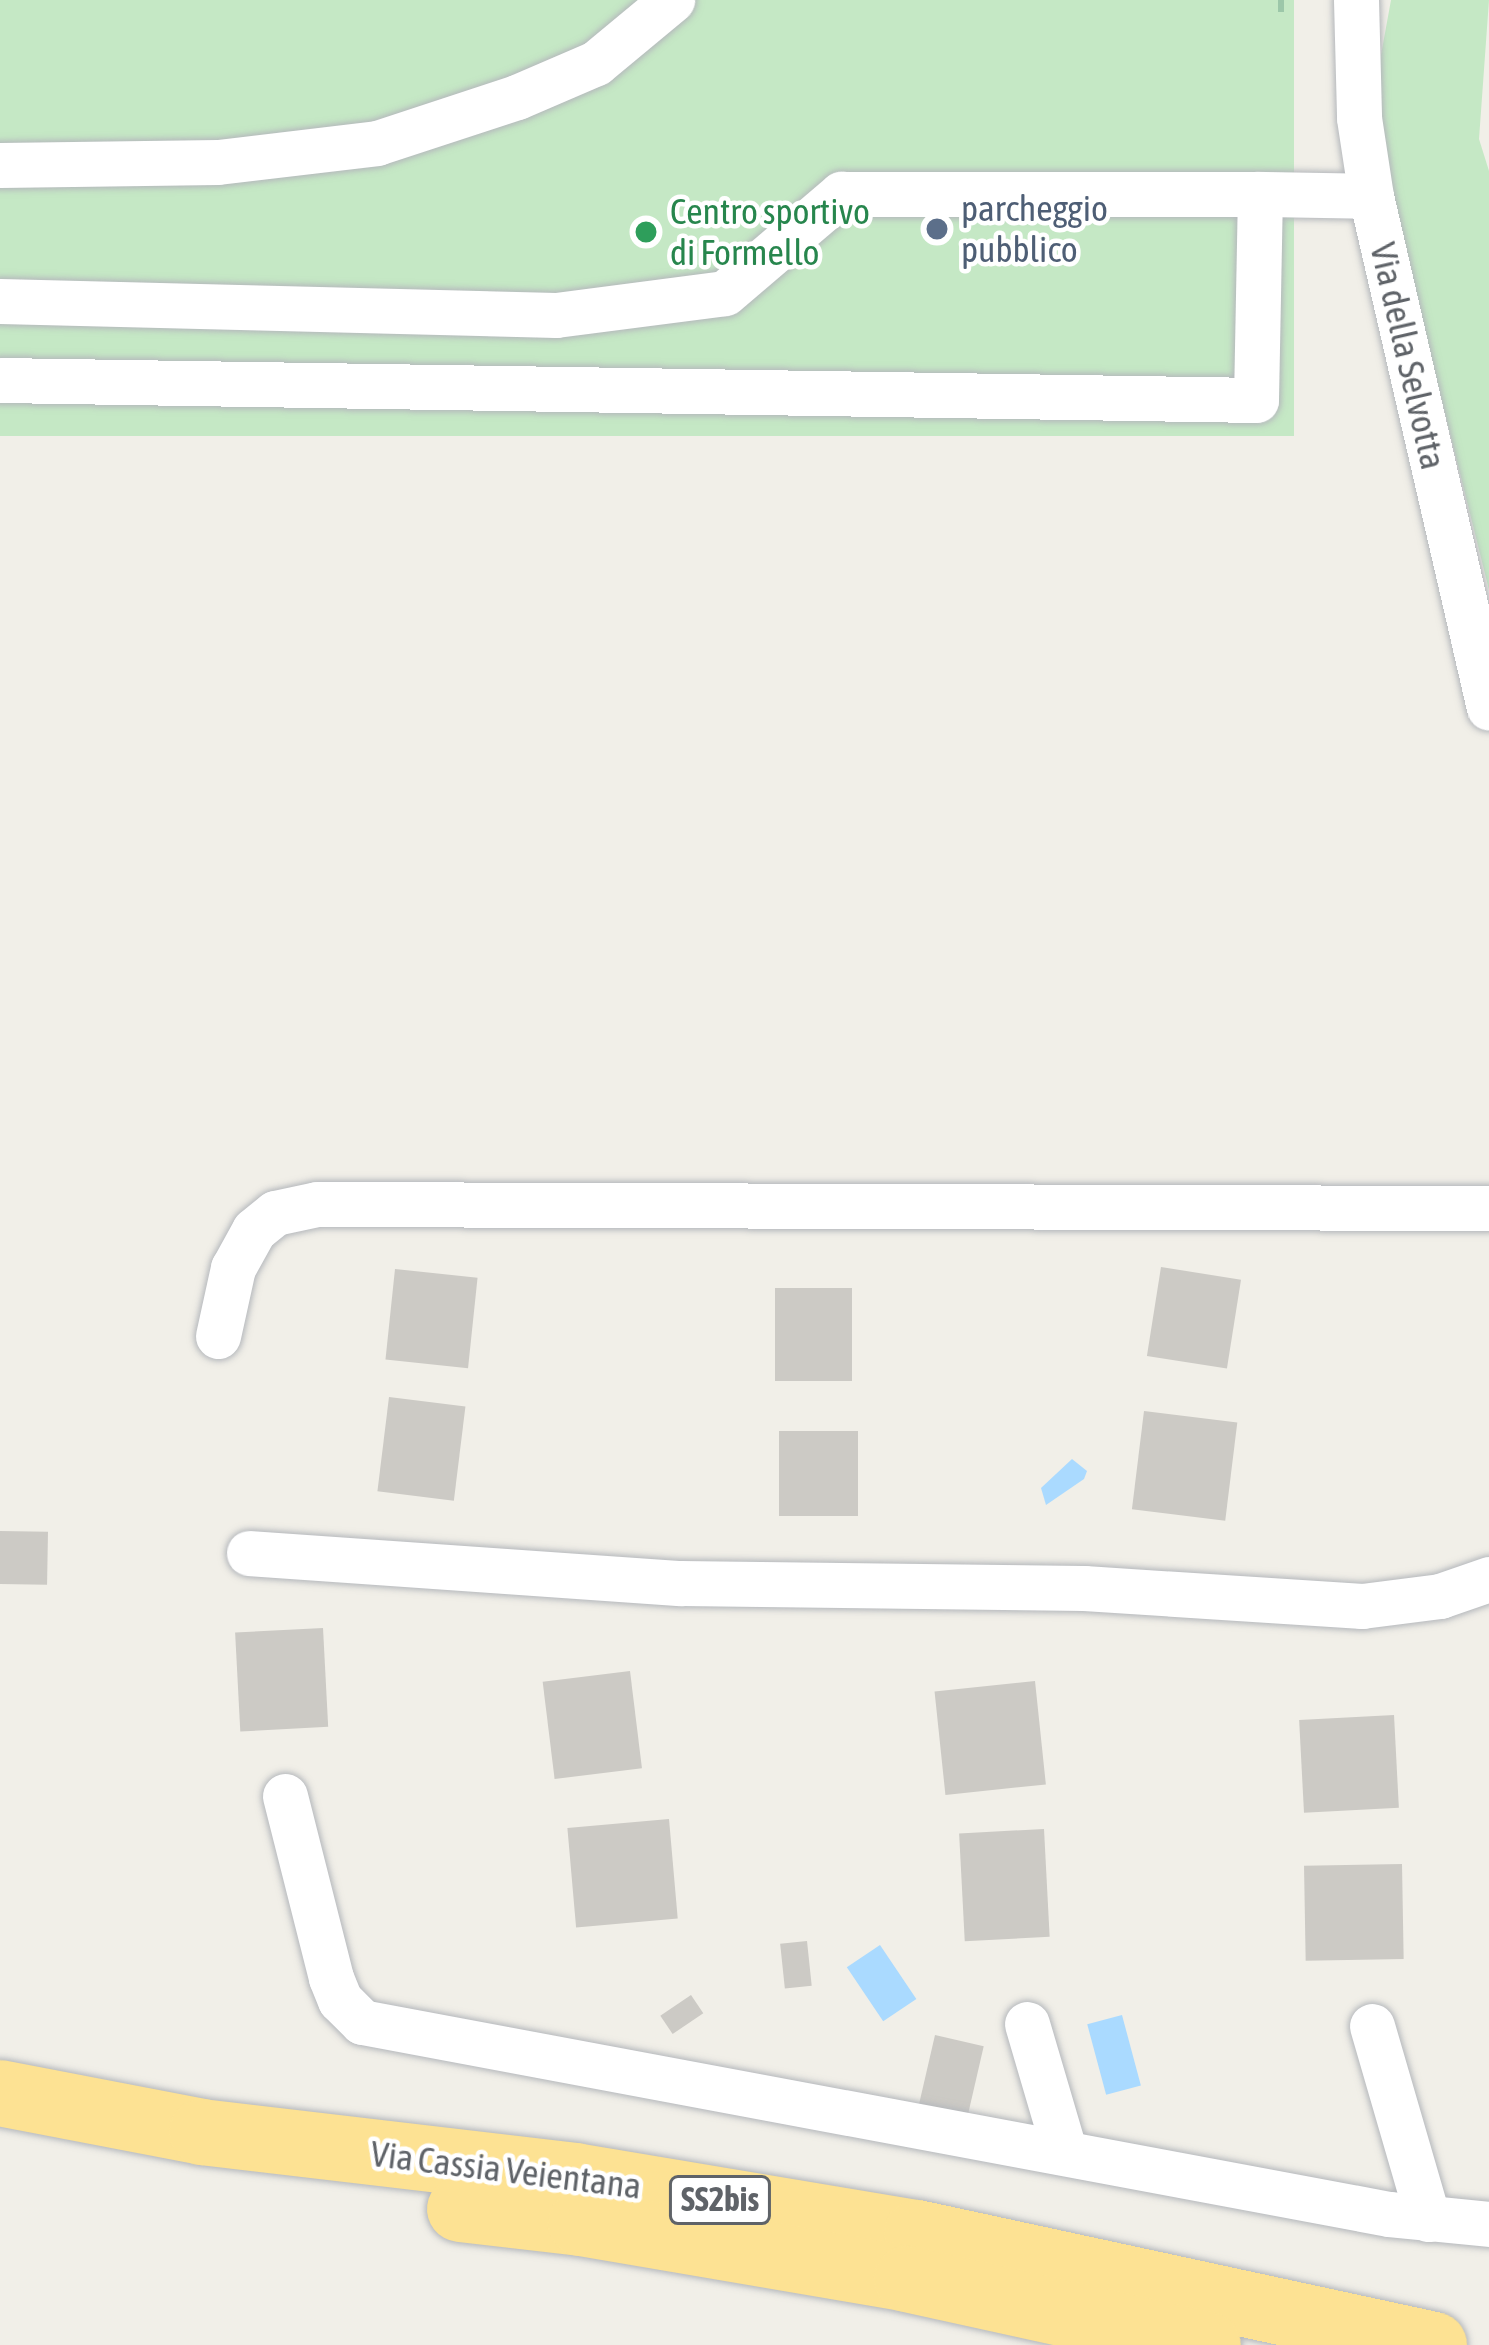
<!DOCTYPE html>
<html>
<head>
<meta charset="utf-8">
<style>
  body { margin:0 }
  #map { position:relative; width:1489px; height:2345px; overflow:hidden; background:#f1efe8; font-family:"Asap Condensed",sans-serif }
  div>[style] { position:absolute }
  .green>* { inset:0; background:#c5e8c5; transform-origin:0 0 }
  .water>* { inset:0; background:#aadaff; transform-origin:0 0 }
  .building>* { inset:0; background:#cccac5; transform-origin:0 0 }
  .path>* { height:6px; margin-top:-3px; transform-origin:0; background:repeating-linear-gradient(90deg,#9cc7a9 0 12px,transparent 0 18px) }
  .roads { filter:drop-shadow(0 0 3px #b5b8bc) drop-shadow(0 0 3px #b5b8bc) }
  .minor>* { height:45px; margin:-22.5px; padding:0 22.5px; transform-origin:22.5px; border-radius:22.5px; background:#fff }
  .highway>* { height:66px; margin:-33px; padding:0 33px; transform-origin:33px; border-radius:33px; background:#fde293 }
  .dots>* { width:33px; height:33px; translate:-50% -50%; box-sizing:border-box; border:6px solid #fff; border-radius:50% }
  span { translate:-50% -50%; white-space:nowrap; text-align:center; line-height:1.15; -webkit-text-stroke:9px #fff; paint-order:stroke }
  .shield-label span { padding:3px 9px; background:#fff; border:3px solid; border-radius:9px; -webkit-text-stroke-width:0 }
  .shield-label { font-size:33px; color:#5f6368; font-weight:700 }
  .service-label { font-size:36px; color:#4e5e75 }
  .left { translate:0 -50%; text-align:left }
  .leisure-label { font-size:36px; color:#27864d }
  .street-label { font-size:36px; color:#5f6368 }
</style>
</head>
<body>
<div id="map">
  <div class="green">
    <div style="left:0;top:0;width:1294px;height:436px"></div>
    <div style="clip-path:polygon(1391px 0,1489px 0,1479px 139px,1489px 171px,1489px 590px,1375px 132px,1377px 77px)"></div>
  </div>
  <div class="water">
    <div style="clip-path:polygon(1072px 1459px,1087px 1471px,1084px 1479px,1046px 1505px,1041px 1488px)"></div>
    <div style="left:880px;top:1945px;width:65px;height:40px;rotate:56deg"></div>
    <div style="left:1122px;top:2015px;width:73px;height:36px;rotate:75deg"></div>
  </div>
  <div class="building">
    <div style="left:1161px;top:1267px;width:81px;height:90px;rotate:9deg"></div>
    <div style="left:395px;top:1269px;width:83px;height:91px;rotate:6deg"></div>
    <div style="left:775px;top:1288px;width:77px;height:93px"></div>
    <div style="left:389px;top:1397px;width:77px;height:95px;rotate:7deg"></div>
    <div style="left:1144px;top:1411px;width:94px;height:99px;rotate:7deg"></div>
    <div style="left:779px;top:1431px;width:79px;height:85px"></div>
    <div style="left:0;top:1531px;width:48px;height:53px;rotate:1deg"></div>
    <div style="left:323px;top:1628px;width:99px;height:88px;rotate:87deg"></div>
    <div style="left:630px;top:1671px;width:98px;height:88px;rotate:83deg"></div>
    <div style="left:1035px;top:1681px;width:104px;height:101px;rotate:84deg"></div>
    <div style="left:1394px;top:1715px;width:93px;height:95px;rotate:87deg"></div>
    <div style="left:669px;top:1819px;width:100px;height:102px;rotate:85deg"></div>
    <div style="left:1044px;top:1829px;width:108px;height:85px;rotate:87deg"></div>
    <div style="left:1402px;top:1864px;width:95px;height:98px;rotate:89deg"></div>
    <div style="left:807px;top:1941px;width:45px;height:27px;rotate:84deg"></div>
    <div style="left:691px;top:1995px;width:22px;height:37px;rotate:56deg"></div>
    <div style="left:935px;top:2035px;width:50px;height:71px;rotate:13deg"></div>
  </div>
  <div class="path">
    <div style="left:1281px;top:0;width:17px;rotate:90deg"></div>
  </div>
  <div class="roads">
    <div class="minor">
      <div style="left:1356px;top:0;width:118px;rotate:88.5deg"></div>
      <div style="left:1359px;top:118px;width:79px;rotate:81.3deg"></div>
      <div style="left:1371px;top:196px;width:525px;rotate:77.02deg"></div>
      <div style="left:0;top:165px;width:218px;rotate:-0.8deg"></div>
      <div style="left:218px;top:162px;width:160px;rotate:-6.8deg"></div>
      <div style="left:377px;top:143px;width:147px;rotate:-18.2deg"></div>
      <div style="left:517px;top:97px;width:86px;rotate:-23.3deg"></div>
      <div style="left:596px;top:63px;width:99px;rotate:-39.7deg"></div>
      <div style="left:0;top:301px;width:556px;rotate:1.44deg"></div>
      <div style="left:556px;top:315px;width:170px;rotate:-7.4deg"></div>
      <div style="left:725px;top:293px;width:153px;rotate:-40.5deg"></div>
      <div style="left:841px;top:194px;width:419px"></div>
      <div style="left:0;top:380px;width:1256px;rotate:0.91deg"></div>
      <div style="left:1256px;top:400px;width:206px;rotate:-88.9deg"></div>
      <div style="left:1260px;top:194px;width:111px;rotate:1deg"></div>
      <div style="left:218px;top:1336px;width:70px;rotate:-77.6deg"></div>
      <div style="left:233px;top:1268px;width:43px;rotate:-61.1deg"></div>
      <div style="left:254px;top:1230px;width:27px;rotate:-39deg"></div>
      <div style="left:275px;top:1213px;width:43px;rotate:-12.1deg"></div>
      <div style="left:317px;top:1204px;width:1172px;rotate:0.2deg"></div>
      <div style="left:249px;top:1553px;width:432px;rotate:4deg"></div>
      <div style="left:680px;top:1583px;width:404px;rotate:0.7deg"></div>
      <div style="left:1084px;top:1588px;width:279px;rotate:3.7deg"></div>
      <div style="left:1362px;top:1606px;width:79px;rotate:-7.3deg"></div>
      <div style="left:1440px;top:1596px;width:52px;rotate:-19.1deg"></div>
      <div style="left:285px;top:1796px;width:188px;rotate:75.8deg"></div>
      <div style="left:331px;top:1978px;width:24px;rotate:68deg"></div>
      <div style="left:340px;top:2000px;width:31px;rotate:45deg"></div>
      <div style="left:362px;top:2022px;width:1045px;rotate:10.59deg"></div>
      <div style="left:1389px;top:2214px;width:100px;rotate:5.7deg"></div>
      <div style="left:1027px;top:2024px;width:134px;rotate:73.6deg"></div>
      <div style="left:1372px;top:2026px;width:201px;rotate:73.8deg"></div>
    </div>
    <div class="highway">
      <div style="left:0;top:2093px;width:206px;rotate:10.9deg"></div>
      <div style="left:202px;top:2132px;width:376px;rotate:6.7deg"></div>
      <div style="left:575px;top:2176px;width:347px;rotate:9.5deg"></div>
      <div style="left:917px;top:2233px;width:529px;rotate:12.22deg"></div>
      <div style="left:460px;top:2209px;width:122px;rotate:6.6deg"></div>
      <div style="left:581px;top:2223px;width:331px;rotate:9.7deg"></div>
      <div style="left:907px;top:2279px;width:308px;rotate:12.4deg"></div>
    </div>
  </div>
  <div class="dots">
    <div style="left:937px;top:229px;background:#5c6f8a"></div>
    <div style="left:646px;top:232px;background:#2e9e5b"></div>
  </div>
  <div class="shield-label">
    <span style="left:720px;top:2200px">SS2bis</span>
  </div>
  <div class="service-label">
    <span class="left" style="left:961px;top:229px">parcheggio<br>pubblico</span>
  </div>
  <div class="leisure-label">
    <span class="left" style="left:670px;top:232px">Centro sportivo<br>di Formello</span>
  </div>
  <div class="street-label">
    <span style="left:1408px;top:356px;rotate:77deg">Via della Selvotta</span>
    <span style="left:506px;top:2170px;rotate:7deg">Via Cassia Veientana</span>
  </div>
</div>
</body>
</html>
